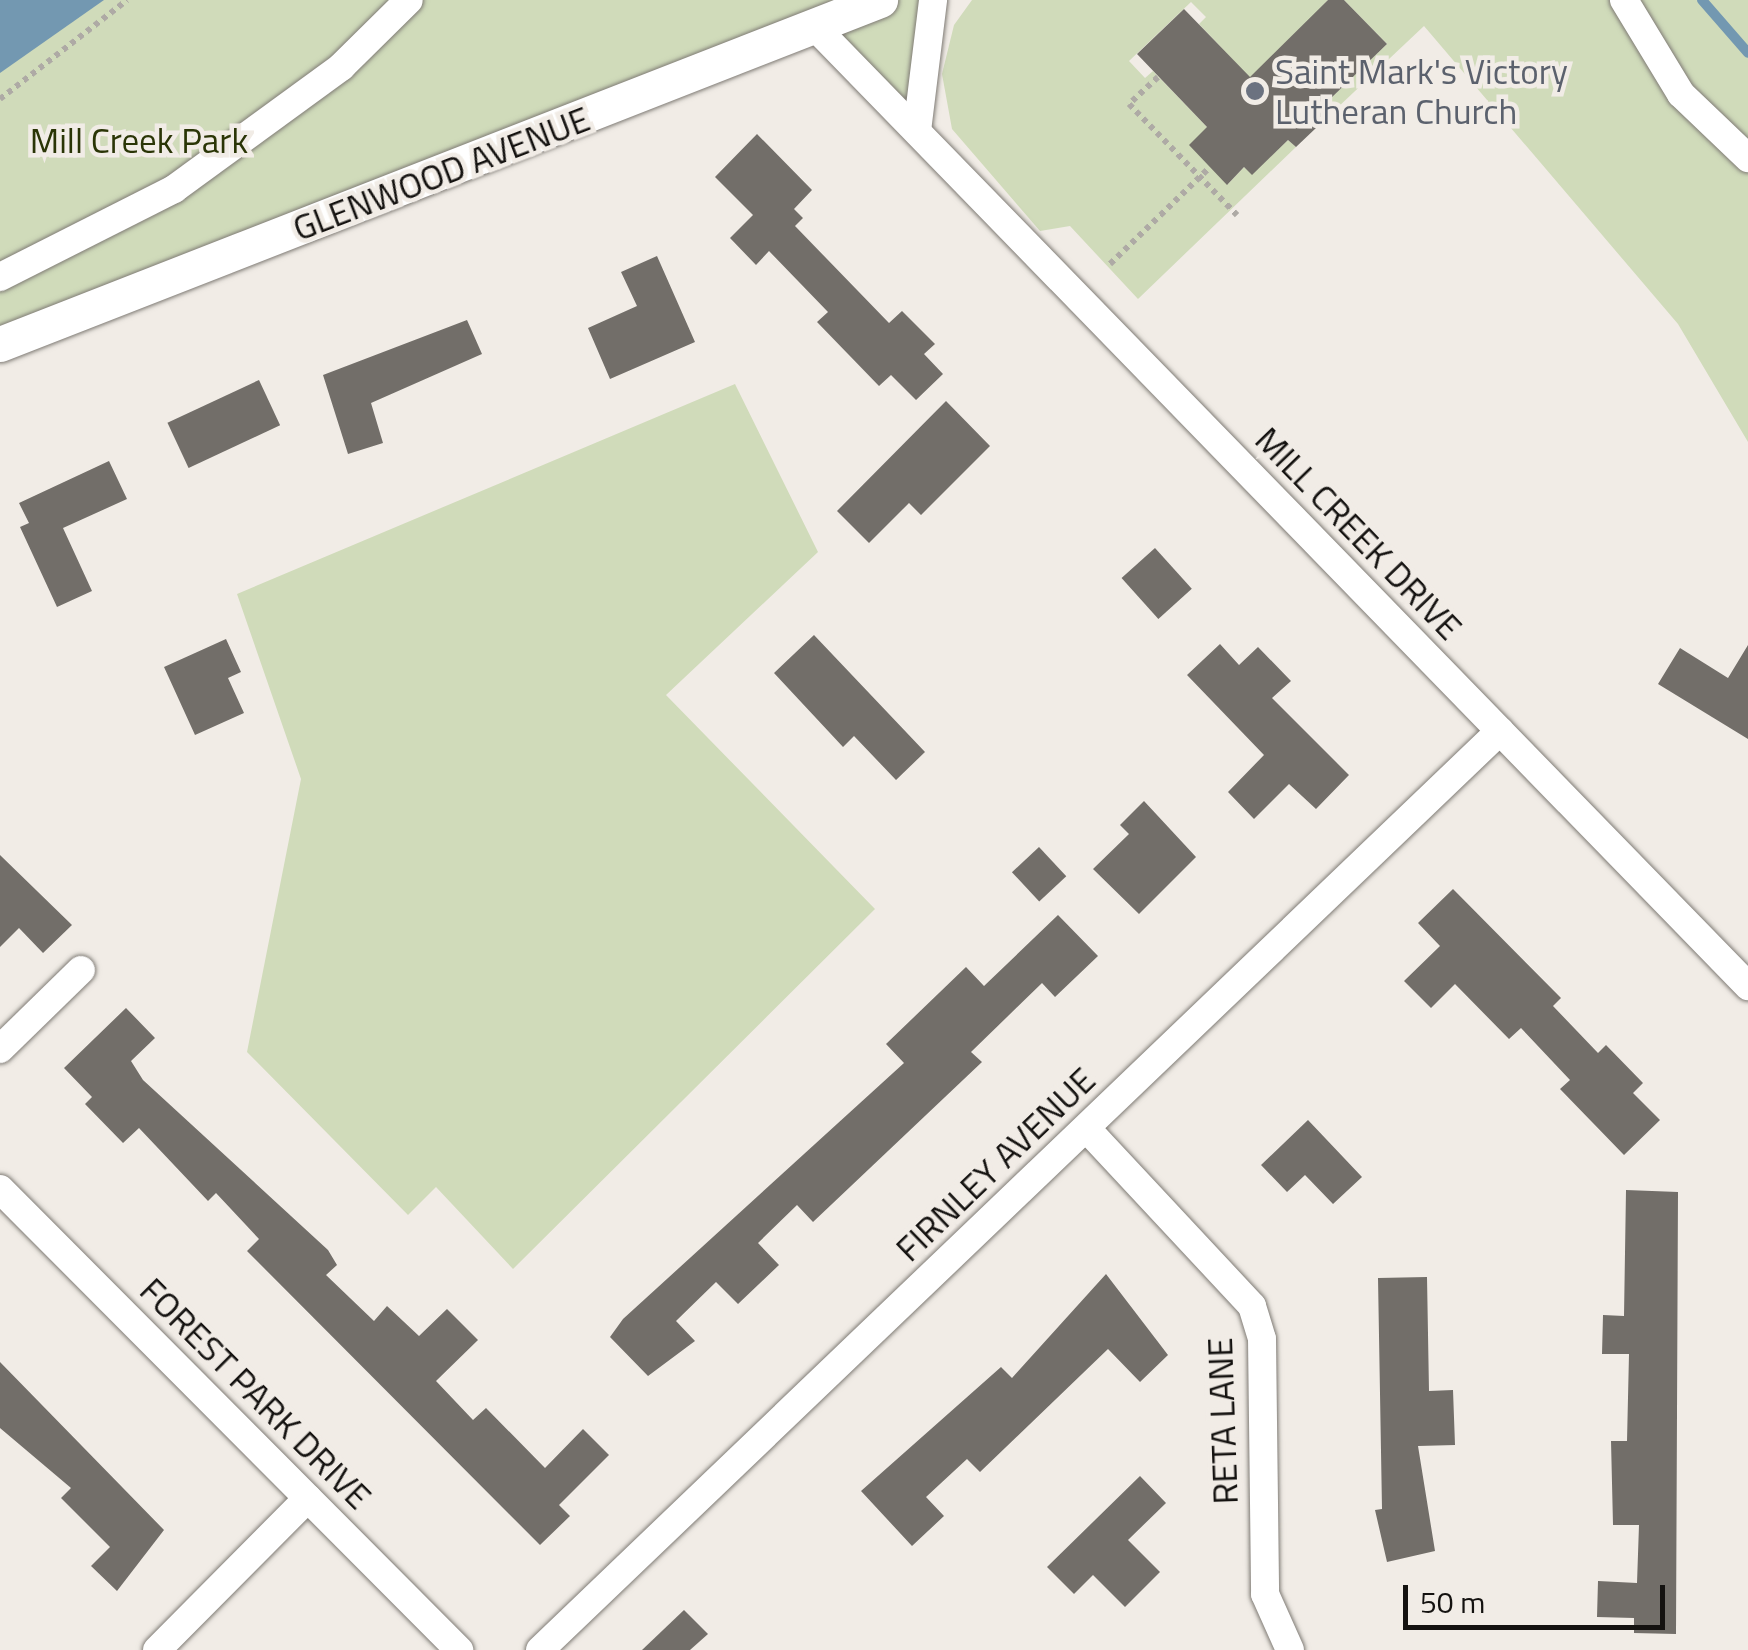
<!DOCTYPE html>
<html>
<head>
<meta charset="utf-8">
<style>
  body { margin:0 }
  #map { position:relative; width:1748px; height:1650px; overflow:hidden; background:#f1ece6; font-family:"Titillium Web",sans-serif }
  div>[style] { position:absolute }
  .green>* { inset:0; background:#d0dbba }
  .water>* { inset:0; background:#7398b1 }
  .stream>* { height:10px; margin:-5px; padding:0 5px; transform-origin:5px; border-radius:5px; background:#7398b1 }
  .building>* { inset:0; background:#726e69; transform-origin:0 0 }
  .path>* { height:6px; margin-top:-3px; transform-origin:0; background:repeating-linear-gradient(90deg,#aeaaa5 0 5px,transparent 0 10px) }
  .roads { filter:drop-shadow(0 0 2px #7f7b75) drop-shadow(0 0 2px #7f7b75) }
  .minor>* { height:28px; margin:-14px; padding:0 14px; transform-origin:14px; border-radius:14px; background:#fff }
  .tertiary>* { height:35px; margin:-17.5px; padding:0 17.5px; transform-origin:17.5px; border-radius:17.5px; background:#fff }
  .dots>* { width:28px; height:28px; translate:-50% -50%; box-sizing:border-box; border:5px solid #f1ece6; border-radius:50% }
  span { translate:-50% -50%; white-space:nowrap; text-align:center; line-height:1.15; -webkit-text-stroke:9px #f1ece6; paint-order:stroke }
  .worship-label { font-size:35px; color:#5b616d }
  .left { translate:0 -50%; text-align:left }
  .park-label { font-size:35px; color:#2a3506 }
  .street-label { font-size:35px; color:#141210 }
  .scale { position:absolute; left:1403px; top:1585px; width:262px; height:45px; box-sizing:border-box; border:5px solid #141210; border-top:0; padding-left:12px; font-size:30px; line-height:35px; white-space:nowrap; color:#141210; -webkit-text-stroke:8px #f1ece6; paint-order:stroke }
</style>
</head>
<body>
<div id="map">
  <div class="green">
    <div style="clip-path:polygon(0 0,933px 0,917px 131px,816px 28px,0 344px)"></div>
    <div style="clip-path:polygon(972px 0,1328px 0,1253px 81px,1199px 24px,1206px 17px,1191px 2px,1129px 61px,1145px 78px,1153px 71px,1207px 127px,1228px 184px,1244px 167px,1252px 174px,1288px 140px,1296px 147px,1138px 299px,1070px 226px,1040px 231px,952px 129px,942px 74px,954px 25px)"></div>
    <div style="clip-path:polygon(1344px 0,1748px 0,1748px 442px,1678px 324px,1424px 26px,1336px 109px,1328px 101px,1387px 44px)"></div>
    <div style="clip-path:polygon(735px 384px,818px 552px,666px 695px,875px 909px,513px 1269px,436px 1187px,408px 1215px,247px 1052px,301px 779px,237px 594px)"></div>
  </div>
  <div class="water">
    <div style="clip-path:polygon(0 0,104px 0,0 73px)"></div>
  </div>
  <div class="stream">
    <div style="left:1702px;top:0;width:70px;rotate:49deg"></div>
  </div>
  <div class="building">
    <div style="clip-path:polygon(1328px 0,1344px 0,1387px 44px,1328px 101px,1336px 109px,1296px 147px,1288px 140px,1252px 175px,1244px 167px,1227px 185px,1189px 145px,1207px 127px,1137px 54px,1184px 9px,1250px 77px)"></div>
    <div style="clip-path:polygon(757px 134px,812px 190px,794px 209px,803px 218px,795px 226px,889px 323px,902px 311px,935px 344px,924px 354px,943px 374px,916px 400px,891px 375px,879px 386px,817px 322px,828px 312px,769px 251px,756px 265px,730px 238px,753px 215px,715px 177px)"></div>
    <div style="clip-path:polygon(657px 256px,695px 342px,610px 379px,588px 328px,637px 306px,621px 272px)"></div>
    <div style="clip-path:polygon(467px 320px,482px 354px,371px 403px,383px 443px,348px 454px,323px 375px)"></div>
    <div style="left:259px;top:380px;width:50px;height:101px;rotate:65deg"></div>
    <div style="clip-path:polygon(946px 401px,990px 446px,921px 515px,909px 503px,869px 543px,837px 511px)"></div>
    <div style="clip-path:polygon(109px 461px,127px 499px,63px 528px,92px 591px,57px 607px,20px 527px,29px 523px,19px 503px)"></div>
    <div style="left:1155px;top:548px;width:55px;height:45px;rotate:48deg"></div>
    <div style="clip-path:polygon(814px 635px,925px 752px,896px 780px,854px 736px,843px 747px,774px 673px)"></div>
    <div style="clip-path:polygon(226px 639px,241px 672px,228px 678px,244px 713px,195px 735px,164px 667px)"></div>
    <div style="clip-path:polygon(1220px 644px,1239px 665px,1258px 647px,1291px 681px,1272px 698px,1349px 775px,1316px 809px,1289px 784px,1254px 819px,1228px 792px,1264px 755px,1187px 675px)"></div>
    <div style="clip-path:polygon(1748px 645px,1748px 739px,1658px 684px,1680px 648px,1728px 678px)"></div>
    <div style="clip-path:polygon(1144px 801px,1196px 857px,1139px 914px,1093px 869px,1129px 834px,1120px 825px)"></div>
    <div style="left:1039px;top:847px;width:40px;height:37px;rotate:47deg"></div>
    <div style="clip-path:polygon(0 855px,72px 925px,43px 953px,19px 928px,0 947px)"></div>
    <div style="clip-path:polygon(1453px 889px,1561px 998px,1553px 1006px,1598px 1053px,1606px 1045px,1643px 1083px,1633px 1093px,1660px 1120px,1624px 1155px,1560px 1089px,1570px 1080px,1521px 1028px,1509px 1039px,1455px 984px,1431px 1008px,1404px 981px,1440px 946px,1418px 923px)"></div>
    <div style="clip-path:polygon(1058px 915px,1098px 956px,1055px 997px,1042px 983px,971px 1052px,982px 1062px,813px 1222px,797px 1205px,758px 1243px,779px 1265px,738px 1304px,716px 1282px,676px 1321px,695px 1341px,648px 1376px,610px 1337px,623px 1319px,904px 1063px,886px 1044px,966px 967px,984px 986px)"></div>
    <div style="clip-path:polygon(126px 1008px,155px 1038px,131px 1061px,143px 1080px,328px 1250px,337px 1265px,326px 1275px,374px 1321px,387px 1306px,419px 1336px,447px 1309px,478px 1340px,436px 1381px,473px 1420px,486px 1408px,545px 1468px,583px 1429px,609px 1455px,559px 1505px,570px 1516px,540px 1545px,247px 1251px,259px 1239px,216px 1193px,208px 1201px,139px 1128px,123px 1143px,85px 1104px,92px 1097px,64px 1068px)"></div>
    <div style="clip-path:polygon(1308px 1120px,1362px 1177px,1333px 1204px,1305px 1175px,1287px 1192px,1261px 1165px)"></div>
    <div style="clip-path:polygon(1626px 1190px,1678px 1192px,1676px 1634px,1634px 1633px,1634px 1618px,1597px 1617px,1598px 1581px,1637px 1583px,1639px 1525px,1613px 1525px,1611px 1441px,1627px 1441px,1629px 1354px,1602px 1354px,1603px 1315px,1624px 1316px)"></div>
    <div style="clip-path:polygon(1106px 1274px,1168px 1355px,1140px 1382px,1108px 1349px,980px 1472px,967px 1459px,926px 1497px,944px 1516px,912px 1546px,861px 1491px,1001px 1367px,1012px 1378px)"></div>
    <div style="clip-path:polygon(1427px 1277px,1429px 1391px,1453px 1390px,1455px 1445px,1418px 1446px,1435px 1551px,1387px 1562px,1375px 1510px,1382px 1509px,1378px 1278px)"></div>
    <div style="clip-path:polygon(0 1362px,164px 1530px,117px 1591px,91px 1566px,110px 1547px,61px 1498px,71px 1488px,0 1428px)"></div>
    <div style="clip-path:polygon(1140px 1476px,1166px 1503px,1128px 1540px,1160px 1572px,1125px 1607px,1093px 1575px,1074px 1594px,1047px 1567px)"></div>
    <div style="clip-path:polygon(684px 1610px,708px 1634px,690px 1650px,642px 1650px)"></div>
  </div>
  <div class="path">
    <div style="left:1158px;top:77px;width:40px;rotate:137deg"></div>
    <div style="left:1129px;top:104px;width:155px;rotate:45.8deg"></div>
    <div style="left:0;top:99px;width:161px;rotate:-37.9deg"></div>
    <div style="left:1110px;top:264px;width:139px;rotate:-44.1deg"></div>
  </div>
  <div class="roads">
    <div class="minor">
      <div style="left:1624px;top:0;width:110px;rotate:58.8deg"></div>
      <div style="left:1681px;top:94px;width:93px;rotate:43.7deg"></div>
      <div style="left:816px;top:28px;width:1337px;rotate:45.79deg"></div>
      <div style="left:917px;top:131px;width:132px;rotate:-83deg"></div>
      <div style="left:0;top:277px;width:195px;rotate:-26.8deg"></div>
      <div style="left:174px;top:189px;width:207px;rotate:-36.1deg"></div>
      <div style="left:341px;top:67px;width:95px;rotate:-44.6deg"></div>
      <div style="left:0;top:1049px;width:113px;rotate:-44.3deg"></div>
      <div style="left:1087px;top:1129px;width:242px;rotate:47deg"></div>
      <div style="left:1252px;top:1306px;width:34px;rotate:73deg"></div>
      <div style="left:1262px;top:1339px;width:255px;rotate:89.3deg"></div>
      <div style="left:1265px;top:1594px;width:61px;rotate:65.9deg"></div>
      <div style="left:0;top:1189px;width:651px;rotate:45.12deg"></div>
      <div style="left:157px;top:1650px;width:214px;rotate:-45.2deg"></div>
      <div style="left:540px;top:1650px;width:1329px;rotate:-43.75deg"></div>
    </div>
    <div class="tertiary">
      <div style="left:0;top:344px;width:945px;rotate:-21.35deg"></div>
    </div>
  </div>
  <div class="dots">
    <div style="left:1255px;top:91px;background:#6b7280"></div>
  </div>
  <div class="worship-label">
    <span class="left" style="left:1275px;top:91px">Saint Mark's Victory<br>Lutheran Church</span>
  </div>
  <div class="park-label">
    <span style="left:139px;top:140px">Mill Creek Park</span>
  </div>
  <div class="street-label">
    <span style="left:441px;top:173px;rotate:-21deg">GLENWOOD AVENUE</span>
    <span style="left:1359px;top:533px;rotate:46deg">MILL CREEK DRIVE</span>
    <span style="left:995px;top:1164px;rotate:-44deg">FIRNLEY AVENUE</span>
    <span style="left:256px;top:1393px;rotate:45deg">FOREST PARK DRIVE</span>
    <span style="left:1222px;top:1421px;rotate:-92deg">RETA LANE</span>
  </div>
  <div class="scale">50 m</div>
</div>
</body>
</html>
